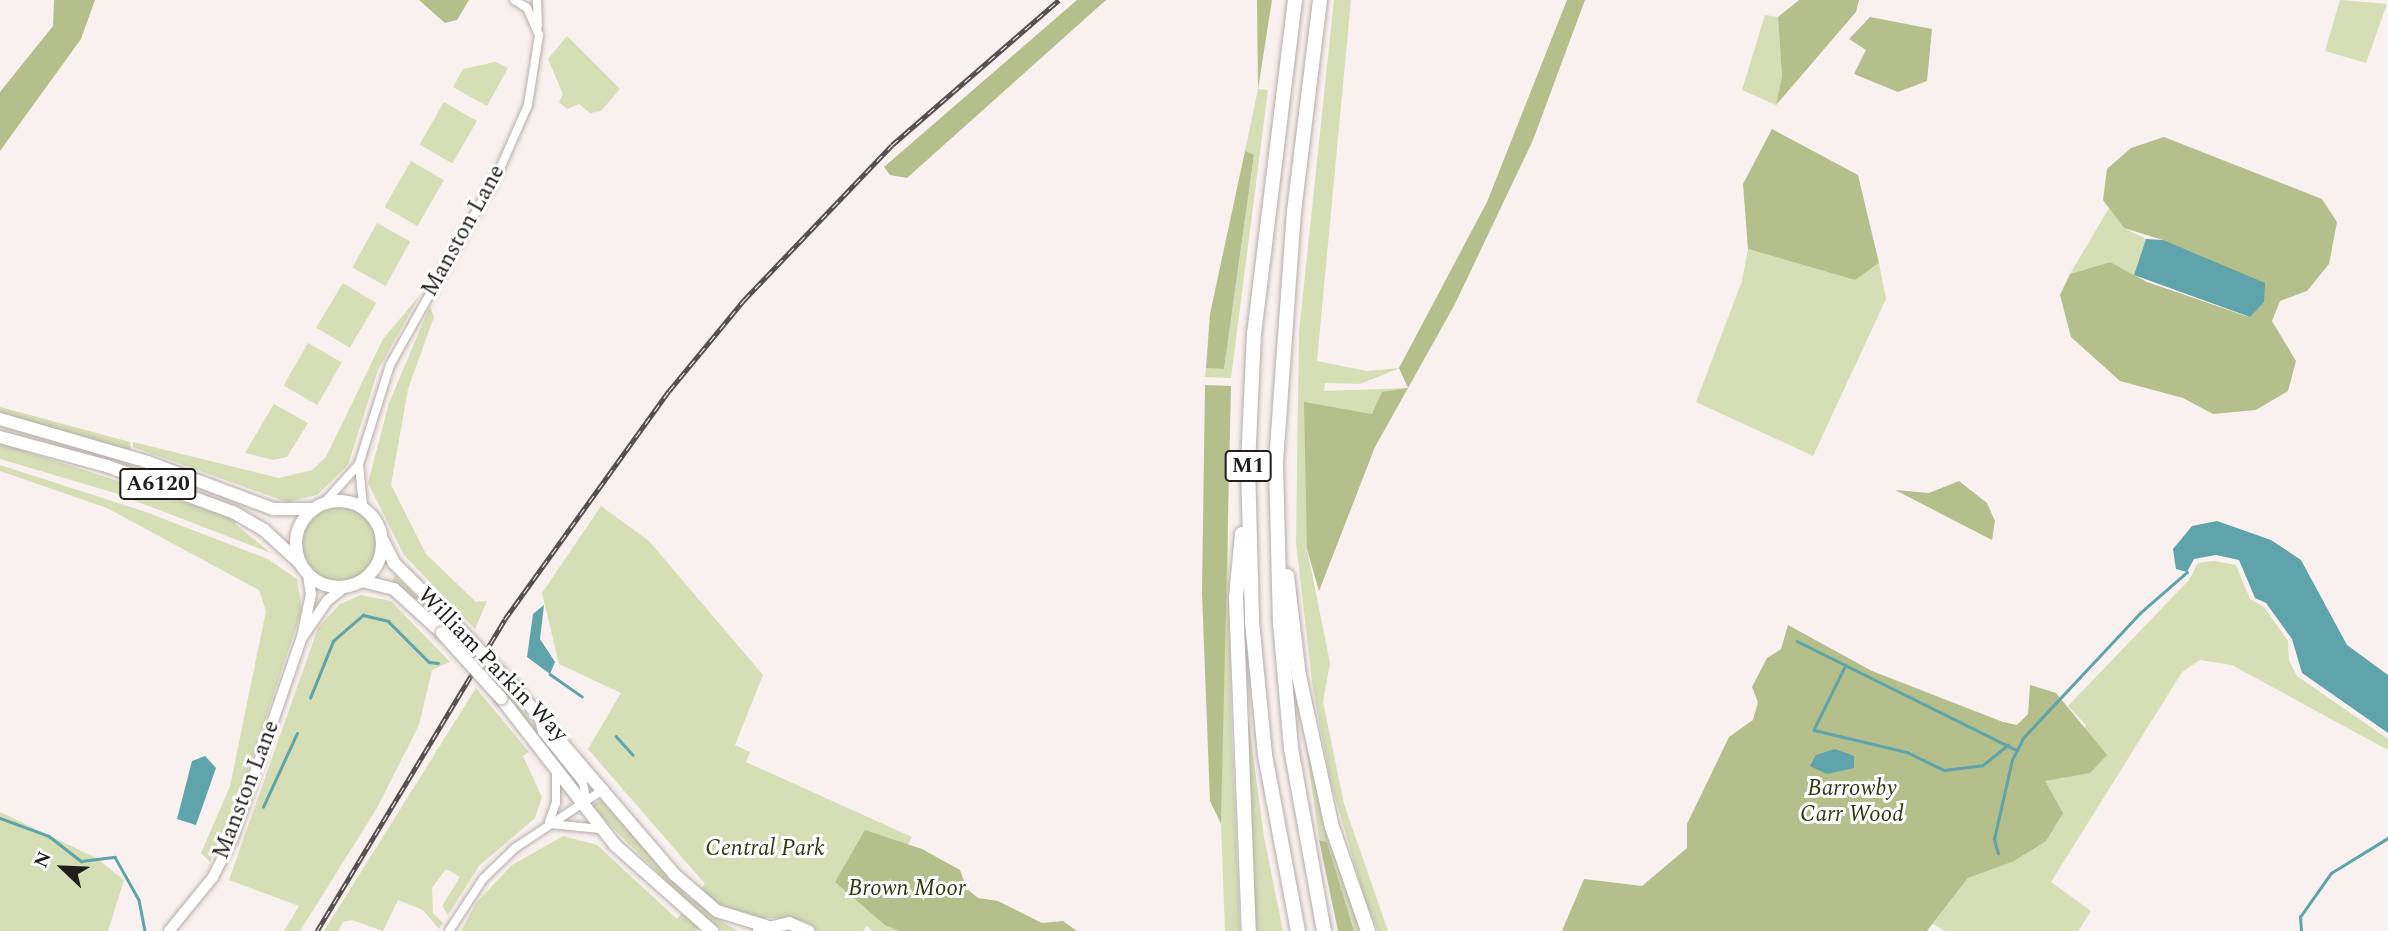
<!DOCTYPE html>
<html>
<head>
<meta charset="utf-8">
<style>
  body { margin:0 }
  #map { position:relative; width:2388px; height:931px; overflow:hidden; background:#f9f1ef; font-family:Spectral,serif }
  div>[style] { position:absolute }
  .green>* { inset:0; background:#d5deb5; transform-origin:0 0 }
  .round { border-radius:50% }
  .forest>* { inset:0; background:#b4bf8b }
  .water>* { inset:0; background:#5fa4ab }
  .stream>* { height:2.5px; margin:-1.25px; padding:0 1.25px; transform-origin:1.25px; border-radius:1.25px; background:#5fa4ab }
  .roads { filter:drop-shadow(0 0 2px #b4adaa) drop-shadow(0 0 2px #b4adaa) }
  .minor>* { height:8px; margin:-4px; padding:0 4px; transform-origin:4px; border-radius:4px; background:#fff }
  .tertiary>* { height:10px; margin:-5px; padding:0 5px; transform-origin:5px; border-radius:5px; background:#fff }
  .trunk>* { height:12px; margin:-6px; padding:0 6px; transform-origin:6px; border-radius:6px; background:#fff }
  .trunk>.ring { margin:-6px; padding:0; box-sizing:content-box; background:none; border:12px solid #fff; border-radius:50% }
  .motorway>* { height:14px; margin:-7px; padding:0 7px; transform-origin:7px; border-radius:7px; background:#fff }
  .rail>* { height:5px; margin-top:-2.5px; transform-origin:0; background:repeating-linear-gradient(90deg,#fff 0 8px,#565150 0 16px); box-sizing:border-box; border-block:2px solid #565150 }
  .bridges { filter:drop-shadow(0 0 2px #b4adaa) drop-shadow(0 0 2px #b4adaa) }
  .trunk-bridge>* { height:12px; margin:-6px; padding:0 6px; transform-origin:6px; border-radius:6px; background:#fff }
  span { translate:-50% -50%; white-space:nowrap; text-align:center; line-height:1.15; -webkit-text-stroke:6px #fff; paint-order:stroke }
  .shield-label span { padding:2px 5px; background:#fff; border:2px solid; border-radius:5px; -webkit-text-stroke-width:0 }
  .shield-label { font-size:21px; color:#201d1c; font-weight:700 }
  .street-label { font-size:23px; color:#201d1c }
  .park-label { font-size:23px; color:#333a12; font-style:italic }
  .north { position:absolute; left:28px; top:833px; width:70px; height:70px; -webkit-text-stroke:5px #fff; paint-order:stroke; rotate:293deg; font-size:19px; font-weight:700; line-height:28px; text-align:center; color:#201d1c }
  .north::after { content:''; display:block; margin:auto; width:24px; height:32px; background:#201d1c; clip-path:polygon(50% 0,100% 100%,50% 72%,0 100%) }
</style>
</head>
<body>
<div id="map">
  <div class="green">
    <div style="clip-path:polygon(1334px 0,1351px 0,1317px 361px,1367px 371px,1400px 368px,1360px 384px,1325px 383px,1324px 391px,1408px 388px,1372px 414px,1307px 549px,1330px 663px,1323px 702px,1344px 804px,1388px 931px,1378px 931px,1365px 900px,1331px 783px,1313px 690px,1296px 542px,1299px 332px)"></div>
    <div style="clip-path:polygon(2340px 0,2387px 4px,2366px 63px,2325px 51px)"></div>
    <div style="clip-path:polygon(1765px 15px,1778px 17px,1782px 76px,1776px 105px,1742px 90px)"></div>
    <div style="clip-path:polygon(567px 36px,620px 89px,601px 111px,590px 113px,579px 104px,567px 109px,559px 102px,563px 94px,548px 59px)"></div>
    <div style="clip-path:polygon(495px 62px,508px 68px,487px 106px,453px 87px,463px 69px)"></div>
    <div style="clip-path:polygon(1258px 89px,1268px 90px,1231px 378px,1205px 377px,1206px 368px,1224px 369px,1254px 156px,1245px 151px)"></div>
    <div style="left:444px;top:102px;width:38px;height:49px;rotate:30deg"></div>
    <div style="left:411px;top:161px;width:38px;height:53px;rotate:30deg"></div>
    <div style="clip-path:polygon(2109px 208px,2124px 228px,2146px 239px,2134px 275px,2109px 262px,2070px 274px)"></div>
    <div style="left:377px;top:223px;width:38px;height:51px;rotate:29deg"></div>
    <div style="clip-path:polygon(1748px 249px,1855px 280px,1879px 263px,1886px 299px,1813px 456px,1696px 402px,1742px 281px)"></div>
    <div style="left:343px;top:283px;width:39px;height:52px;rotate:31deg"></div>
    <div style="clip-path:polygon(420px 295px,378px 370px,348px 465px,317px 495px,287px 502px,133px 447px,133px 442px,279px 478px,312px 470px,326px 457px,383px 339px)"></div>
    <div style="clip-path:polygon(430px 306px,434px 317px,408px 389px,391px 485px,426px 554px,476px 602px,487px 601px,475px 629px,404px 555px,368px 483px,389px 403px)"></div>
    <div style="left:308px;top:343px;width:39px;height:49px;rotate:30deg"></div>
    <div style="clip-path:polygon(274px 404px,308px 423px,287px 457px,273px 460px,245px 453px)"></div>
    <div style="clip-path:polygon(0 407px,130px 442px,131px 450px,242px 492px,81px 436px,0 415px)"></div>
    <div style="clip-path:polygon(0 443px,236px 519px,235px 524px,271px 553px,115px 493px,0 459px)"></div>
    <div style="clip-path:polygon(0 465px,146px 512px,268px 559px,297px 579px,302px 610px,247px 774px,210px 862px,201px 853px,230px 786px,266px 611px,259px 590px,107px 508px,0 471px)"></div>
    <div style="clip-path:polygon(1227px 489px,1231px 715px,1240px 931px,1225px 931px,1221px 824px)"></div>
    <div style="clip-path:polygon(601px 506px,649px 541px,763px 675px,735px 745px,750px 752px,746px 762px,912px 837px,873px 914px,898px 931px,872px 931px,867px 926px,863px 931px,817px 931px,793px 918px,743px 918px,717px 904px,710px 914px,738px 931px,723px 931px,707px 918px,696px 931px,461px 931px,476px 903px,512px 865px,563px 836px,597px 845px,677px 919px,689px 904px,606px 821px,592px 805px,601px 800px,688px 897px,692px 900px,705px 884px,588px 749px,621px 693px,559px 664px,542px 593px)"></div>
    <div class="round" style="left:302px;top:507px;width:74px;height:74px"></div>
    <div style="clip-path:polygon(2214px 561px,2236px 565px,2250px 599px,2264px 607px,2288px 641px,2289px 661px,2297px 676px,2388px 739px,2388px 750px,2232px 665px,2200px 660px,2182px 672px,2051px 882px,2091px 911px,2078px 931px,1945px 931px,1933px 924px,1968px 878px,2012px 862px,2045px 781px,2064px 776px,2086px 725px,2068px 706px,2189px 580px,2198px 563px)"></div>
    <div style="clip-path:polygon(395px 576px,479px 656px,573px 774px,483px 669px,392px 581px)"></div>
    <div style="clip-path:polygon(361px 595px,391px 601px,450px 662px,432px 670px,419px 725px,377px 808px,300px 931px,284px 931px,299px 906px,229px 880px,318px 628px,340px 604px)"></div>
    <div style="clip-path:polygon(1242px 671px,1264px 837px,1283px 931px,1254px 931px)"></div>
    <div style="clip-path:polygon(476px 688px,529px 752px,523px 756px,542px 797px,535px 818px,479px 866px,448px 915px,442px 906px,460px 877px,446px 869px,432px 888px,433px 913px,443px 923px,439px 929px,423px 910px,398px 900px,383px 931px,352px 920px,343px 922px,338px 931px,324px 931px)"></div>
    <div style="clip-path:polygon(1299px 695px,1362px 931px,1354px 931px,1327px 842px,1319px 840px)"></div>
    <div style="clip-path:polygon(0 812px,96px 858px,124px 880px,108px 931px,0 931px)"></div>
  </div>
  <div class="forest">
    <div style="clip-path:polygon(54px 0,95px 0,81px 39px,0 151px,0 92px,53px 26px)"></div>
    <div style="clip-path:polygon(419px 0,469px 0,457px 20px,445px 23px)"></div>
    <div style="clip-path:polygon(1077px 0,1106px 0,907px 178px,890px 175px,884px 167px)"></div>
    <div style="clip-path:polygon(1257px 0,1272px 0,1258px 89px)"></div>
    <div style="clip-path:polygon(1567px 0,1585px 0,1533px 140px,1455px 304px,1375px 447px,1319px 591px,1307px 549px,1304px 402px,1372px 414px,1382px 392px,1408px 388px,1399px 368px,1487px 202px)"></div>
    <div style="clip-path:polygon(1799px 0,1859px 0,1856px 12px,1776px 105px,1782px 76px,1778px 17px)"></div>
    <div style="clip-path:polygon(1870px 17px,1932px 29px,1927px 81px,1898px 92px,1854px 74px,1866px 50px,1849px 39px)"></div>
    <div style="clip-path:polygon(1772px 129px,1858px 175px,1879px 263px,1855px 280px,1748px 249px,1743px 184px)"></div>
    <div style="clip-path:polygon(2164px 137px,2322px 199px,2337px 222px,2329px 264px,2307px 291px,2280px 301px,2272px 321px,2296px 361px,2288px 391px,2256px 410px,2213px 414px,2183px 398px,2120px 381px,2071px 337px,2060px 295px,2070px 274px,2110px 262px,2147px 282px,2249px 317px,2163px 240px,2124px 228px,2103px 200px,2107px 169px,2131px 148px)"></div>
    <div style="clip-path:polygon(1245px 151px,1254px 155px,1224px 369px,1206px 368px,1210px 314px)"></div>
    <div style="clip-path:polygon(1205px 385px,1231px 386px,1221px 824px,1210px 801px,1202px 593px)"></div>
    <div style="clip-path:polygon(1959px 481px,1987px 503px,1995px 521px,1992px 540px,1895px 490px,1929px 493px)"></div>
    <div style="clip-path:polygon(1788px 625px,1872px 671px,2003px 722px,2017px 725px,2028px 714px,2030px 685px,2056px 693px,2107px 755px,2090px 773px,2045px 781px,2063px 813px,2046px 841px,2012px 862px,1968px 878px,1927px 931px,1562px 931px,1584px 879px,1642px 886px,1687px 848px,1687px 824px,1729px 737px,1753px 720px,1758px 702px,1752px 687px,1767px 658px,1781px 649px)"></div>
    <div style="clip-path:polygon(865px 830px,922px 849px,960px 870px,967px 889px,978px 898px,998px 901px,1042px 923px,1063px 921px,1077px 931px,899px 931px,885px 925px,835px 882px)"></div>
    <div style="clip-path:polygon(1319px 840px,1327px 842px,1354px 931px,1338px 931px)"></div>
  </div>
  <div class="water">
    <div style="clip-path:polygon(2146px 239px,2163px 240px,2265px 283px,2264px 302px,2250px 317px,2134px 275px)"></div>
    <div style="clip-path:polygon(2217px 521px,2271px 540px,2301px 560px,2347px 645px,2388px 675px,2388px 733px,2302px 673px,2292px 639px,2266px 603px,2255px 598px,2239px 560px,2216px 555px,2194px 559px,2187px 572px,2176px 569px,2173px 549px,2192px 526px)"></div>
    <div style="clip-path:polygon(544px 605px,540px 639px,555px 662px,550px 674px,527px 657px,533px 614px)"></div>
    <div style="clip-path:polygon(1835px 749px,1854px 756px,1854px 768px,1827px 774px,1810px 766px,1816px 755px)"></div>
    <div style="clip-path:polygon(205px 756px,216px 768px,196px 825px,177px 819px,192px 761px)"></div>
  </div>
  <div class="stream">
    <div style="left:1797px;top:641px;width:246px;rotate:26.4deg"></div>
    <div style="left:1846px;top:665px;width:72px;rotate:116.2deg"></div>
    <div style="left:1814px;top:730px;width:96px;rotate:13.3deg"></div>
    <div style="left:1907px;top:752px;width:41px;rotate:25.9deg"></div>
    <div style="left:1944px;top:770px;width:39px;rotate:-7deg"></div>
    <div style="left:1983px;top:765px;width:32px;rotate:-39deg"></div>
    <div style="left:550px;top:674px;width:39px;rotate:35deg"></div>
    <div style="left:310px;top:698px;width:61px;rotate:-68deg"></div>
    <div style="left:333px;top:641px;width:40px;rotate:-41deg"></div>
    <div style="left:363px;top:615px;width:26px;rotate:13deg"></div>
    <div style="left:388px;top:621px;width:58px;rotate:45deg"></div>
    <div style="left:429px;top:662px;width:9px;rotate:6deg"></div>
    <div style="left:616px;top:736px;width:25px;rotate:48deg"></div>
    <div style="left:263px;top:807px;width:81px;rotate:-65.3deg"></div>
    <div style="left:0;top:818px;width:52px;rotate:20.2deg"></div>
    <div style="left:49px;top:836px;width:41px;rotate:38deg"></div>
    <div style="left:81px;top:861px;width:34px;rotate:-7deg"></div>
    <div style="left:115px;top:857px;width:49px;rotate:60.8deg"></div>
    <div style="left:139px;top:900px;width:32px;rotate:79deg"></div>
    <div style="left:1998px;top:854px;width:16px;rotate:-105deg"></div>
    <div style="left:1994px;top:839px;width:81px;rotate:-77.2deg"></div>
    <div style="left:2012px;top:760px;width:25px;rotate:-63deg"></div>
    <div style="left:2023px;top:738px;width:171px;rotate:-46.9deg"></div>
    <div style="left:2140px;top:613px;width:62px;rotate:-41.1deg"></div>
    <div style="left:2301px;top:931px;width:14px;rotate:-94deg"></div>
    <div style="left:2300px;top:917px;width:54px;rotate:-54.8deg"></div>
    <div style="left:2331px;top:873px;width:67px;rotate:-31.6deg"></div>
  </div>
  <div class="roads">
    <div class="minor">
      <div style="left:537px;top:0;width:26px;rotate:88deg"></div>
      <div style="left:359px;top:464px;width:43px;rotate:84.7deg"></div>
      <div style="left:324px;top:503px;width:52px;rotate:-48.1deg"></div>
      <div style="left:359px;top:464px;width:104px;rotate:-72.6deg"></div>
      <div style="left:390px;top:365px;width:223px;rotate:-60.7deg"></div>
      <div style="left:499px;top:171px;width:72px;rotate:-66.3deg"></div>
      <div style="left:528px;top:105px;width:71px;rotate:-81.1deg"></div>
      <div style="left:539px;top:35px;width:30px;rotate:-114deg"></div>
      <div style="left:527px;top:8px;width:15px;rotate:-148deg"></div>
      <div style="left:539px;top:719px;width:13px;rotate:77deg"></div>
      <div style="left:542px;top:732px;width:65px;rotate:51.2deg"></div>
      <div style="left:583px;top:783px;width:15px;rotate:79deg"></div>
      <div style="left:549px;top:822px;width:20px;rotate:-70deg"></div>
      <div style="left:556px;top:803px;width:32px;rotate:-90deg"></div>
      <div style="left:551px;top:824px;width:49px;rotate:5.8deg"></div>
      <div style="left:449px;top:931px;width:62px;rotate:-56.8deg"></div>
      <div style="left:483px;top:879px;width:45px;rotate:-44.1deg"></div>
      <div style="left:515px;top:848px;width:107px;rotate:-33.5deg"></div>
    </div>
    <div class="tertiary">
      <div style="left:303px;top:636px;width:42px;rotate:-55.6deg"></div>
      <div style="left:327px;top:601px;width:22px;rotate:-39deg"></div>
      <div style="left:169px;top:931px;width:70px;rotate:-50.8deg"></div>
      <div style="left:213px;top:877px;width:45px;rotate:-63.4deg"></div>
      <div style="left:233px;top:837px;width:212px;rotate:-71deg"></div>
      <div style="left:302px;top:637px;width:44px;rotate:-78.2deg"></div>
      <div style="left:311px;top:594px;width:19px;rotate:-99deg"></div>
    </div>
    <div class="trunk">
      <div style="left:0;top:419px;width:154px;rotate:16.2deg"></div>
      <div style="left:148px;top:462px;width:134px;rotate:20.6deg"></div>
      <div style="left:273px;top:509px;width:40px"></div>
      <div style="left:0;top:437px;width:111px;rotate:15.2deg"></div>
      <div style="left:107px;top:466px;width:134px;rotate:20.1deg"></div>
      <div style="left:233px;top:512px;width:36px;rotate:30deg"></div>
      <div style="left:264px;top:530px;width:49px;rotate:42.5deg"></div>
      <div class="ring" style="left:296px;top:501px;width:74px;height:74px"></div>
      <div style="left:383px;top:541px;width:25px;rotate:63deg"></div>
      <div style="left:394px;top:563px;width:82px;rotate:45deg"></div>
      <div style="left:362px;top:581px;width:33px;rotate:14deg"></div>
      <div style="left:394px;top:589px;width:65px;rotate:42.5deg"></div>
      <div style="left:513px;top:686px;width:249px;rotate:49.4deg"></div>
      <div style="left:675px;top:875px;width:55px;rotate:40.6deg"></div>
      <div style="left:717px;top:911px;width:51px;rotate:17deg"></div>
      <div style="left:501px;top:698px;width:186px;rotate:52.2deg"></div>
      <div style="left:615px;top:845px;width:130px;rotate:41.6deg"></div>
      <div style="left:759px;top:930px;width:31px;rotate:-13deg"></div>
      <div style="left:789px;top:923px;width:21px;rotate:23deg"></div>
    </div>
    <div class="motorway">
      <div style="left:1295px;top:0;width:336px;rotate:97deg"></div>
      <div style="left:1254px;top:333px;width:132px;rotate:92.6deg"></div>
      <div style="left:1248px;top:465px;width:157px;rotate:88.5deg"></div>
      <div style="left:1252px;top:622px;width:134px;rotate:84.4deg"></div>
      <div style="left:1265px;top:755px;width:179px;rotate:79.4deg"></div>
      <div style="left:1320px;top:0;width:213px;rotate:97deg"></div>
      <div style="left:1294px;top:211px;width:253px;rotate:94.1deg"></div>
      <div style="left:1276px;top:463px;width:159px;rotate:88.6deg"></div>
      <div style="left:1280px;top:622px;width:126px;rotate:85deg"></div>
      <div style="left:1291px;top:748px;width:186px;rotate:79.8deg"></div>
      <div style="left:1242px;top:534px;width:64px;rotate:95.4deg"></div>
      <div style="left:1236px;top:598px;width:333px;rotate:87.8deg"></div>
      <div style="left:1287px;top:576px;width:101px;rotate:83.2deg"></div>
      <div style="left:1299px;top:676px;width:155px;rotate:77.7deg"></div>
      <div style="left:1332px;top:827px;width:110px;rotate:70.9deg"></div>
    </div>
  </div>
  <div class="rail">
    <div style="left:317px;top:931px;width:364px;rotate:-58.9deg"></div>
    <div style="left:505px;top:619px;width:281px;rotate:-54.3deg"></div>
    <div style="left:669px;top:391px;width:118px;rotate:-50.5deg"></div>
    <div style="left:744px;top:300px;width:214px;rotate:-46.3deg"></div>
    <div style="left:892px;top:145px;width:221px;rotate:-41deg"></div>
  </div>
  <div class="bridges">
    <div class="trunk-bridge">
      <div style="left:452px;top:621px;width:89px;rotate:46.8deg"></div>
      <div style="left:442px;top:633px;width:88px;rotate:47.8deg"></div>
    </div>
  </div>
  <div class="shield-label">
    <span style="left:1248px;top:466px">M1</span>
    <span style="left:158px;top:484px">A6120</span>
  </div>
  <div class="street-label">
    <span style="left:464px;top:231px;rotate:-61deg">Manston Lane</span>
    <span style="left:492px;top:665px;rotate:46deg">William Parkin Way</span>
    <span style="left:247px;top:790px;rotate:-69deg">Manston Lane</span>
  </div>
  <div class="park-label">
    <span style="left:1852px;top:802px">Barrowby<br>Carr Wood</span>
    <span style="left:765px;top:849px">Central Park</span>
    <span style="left:907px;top:889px">Brown Moor</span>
  </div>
  <div class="north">N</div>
</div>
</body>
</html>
